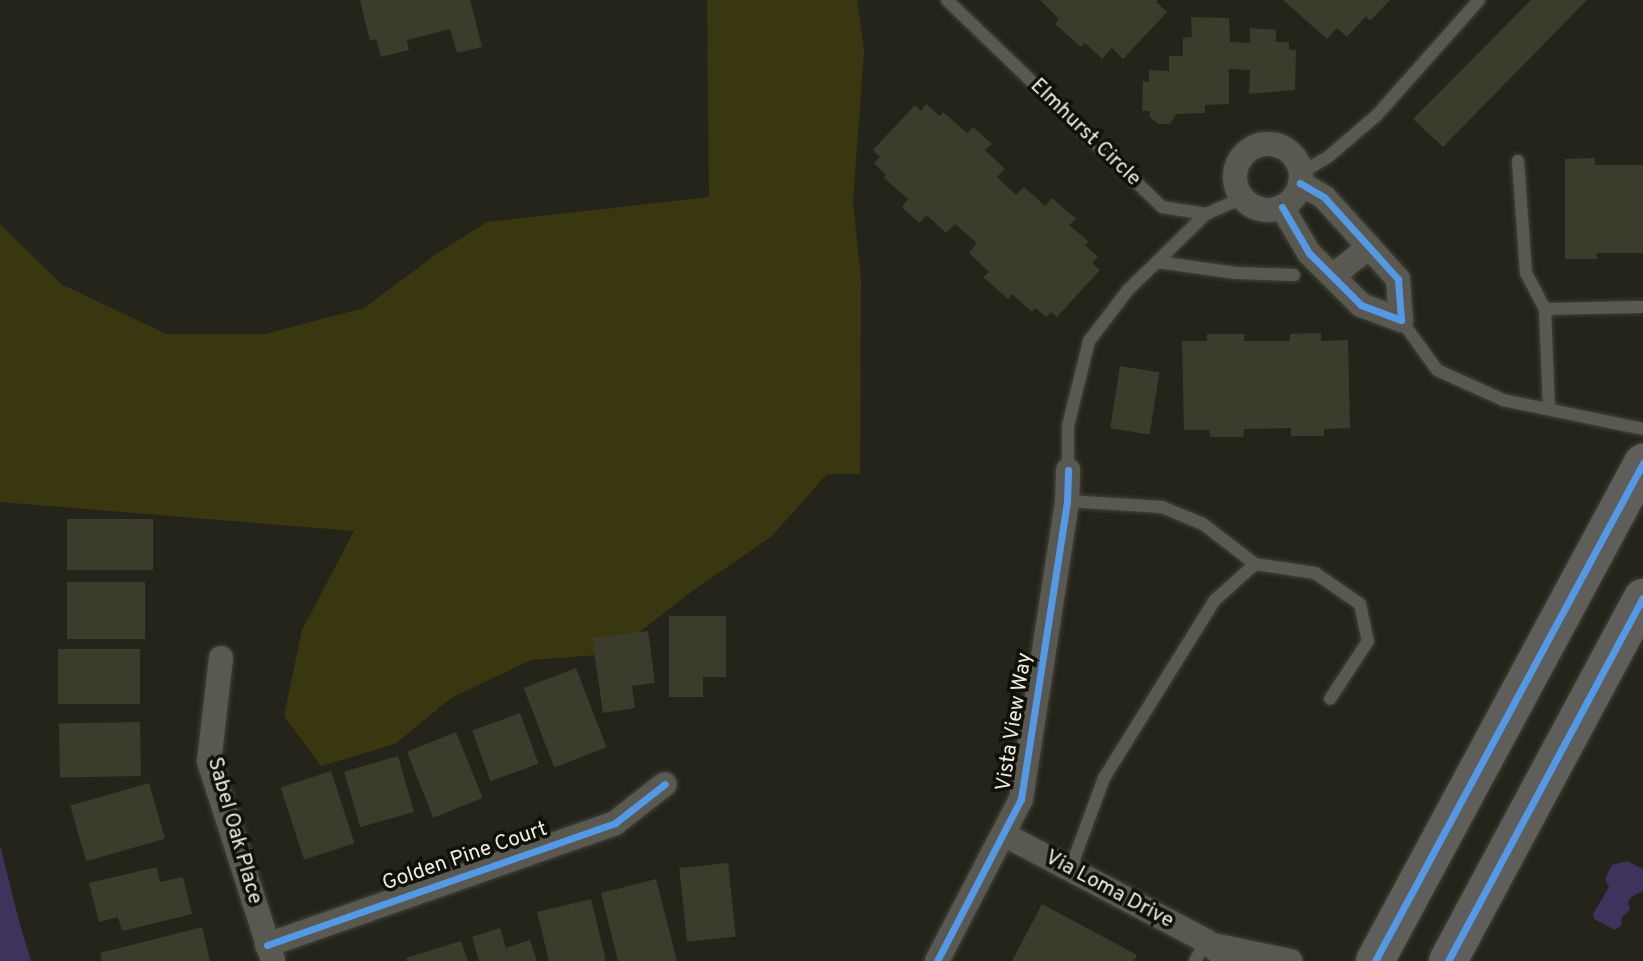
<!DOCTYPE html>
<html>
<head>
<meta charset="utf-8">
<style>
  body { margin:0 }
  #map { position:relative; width:1643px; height:961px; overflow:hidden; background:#24241a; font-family:Overpass,sans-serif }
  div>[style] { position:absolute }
  .green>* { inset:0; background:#393710 }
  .water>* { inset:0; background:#3f325d }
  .building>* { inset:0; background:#3c3c2c; transform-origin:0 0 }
  .roads { filter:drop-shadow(0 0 2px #42423a) drop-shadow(0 0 2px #42423a) }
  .lane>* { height:12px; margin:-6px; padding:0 6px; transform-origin:6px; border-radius:6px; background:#5a5951 }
  .street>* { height:24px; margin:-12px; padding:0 12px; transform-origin:12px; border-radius:12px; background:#5a5951 }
  .street>.ring { margin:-12px; padding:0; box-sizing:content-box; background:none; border:24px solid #5a5951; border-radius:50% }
  .primary>* { height:38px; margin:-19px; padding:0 19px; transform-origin:19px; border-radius:19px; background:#605e5b }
  .cycleway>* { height:7px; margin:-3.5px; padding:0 3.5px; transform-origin:3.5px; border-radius:3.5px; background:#5399e6 }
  span { translate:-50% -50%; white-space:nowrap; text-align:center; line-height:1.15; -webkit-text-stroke:7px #111108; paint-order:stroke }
  .street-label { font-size:21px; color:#ecece0 }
</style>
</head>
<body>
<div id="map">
  <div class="green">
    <div style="clip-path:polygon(707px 0,857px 0,864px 50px,853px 202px,861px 279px,860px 474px,827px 474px,772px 536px,691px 592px,611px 654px,531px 660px,451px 698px,395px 744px,321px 766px,284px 716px,302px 630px,354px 531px,0 502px,0 224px,61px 284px,166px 334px,265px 334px,364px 308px,438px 253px,487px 222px,709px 197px)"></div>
  </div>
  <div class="water">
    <div style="clip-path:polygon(0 845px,19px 921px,31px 961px,0 961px)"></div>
    <div style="clip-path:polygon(1627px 861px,1643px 869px,1643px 891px,1631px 897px,1628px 902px,1630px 910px,1622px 917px,1621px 926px,1615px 930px,1594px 919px,1593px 914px,1609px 887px,1605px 879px,1612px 865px)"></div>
  </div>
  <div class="building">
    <div style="clip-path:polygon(360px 0,470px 0,482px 47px,457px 53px,450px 29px,407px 40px,409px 50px,381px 57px,376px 39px,370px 41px)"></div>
    <div style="clip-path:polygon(1040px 0,1158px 0,1156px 2px,1167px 12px,1123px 59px,1112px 48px,1102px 59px,1085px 43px,1081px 47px,1055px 24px,1059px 19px)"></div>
    <div style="clip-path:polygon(1283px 0,1390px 0,1370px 21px,1366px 16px,1347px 37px,1337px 28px,1327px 39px)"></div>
    <div style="clip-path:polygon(1531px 0,1587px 0,1443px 147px,1413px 119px)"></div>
    <div style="clip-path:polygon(1191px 17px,1229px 18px,1230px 42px,1250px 43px,1250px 28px,1276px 30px,1276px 42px,1289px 42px,1289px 50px,1296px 50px,1295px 90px,1249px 94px,1250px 70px,1229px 69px,1229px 104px,1205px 105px,1205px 113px,1176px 114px,1170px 124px,1158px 124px,1150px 117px,1150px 111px,1142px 111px,1143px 81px,1149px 82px,1149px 70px,1169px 71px,1169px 56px,1183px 56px,1183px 38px,1192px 37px)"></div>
    <div style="clip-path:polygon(926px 104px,940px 116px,943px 112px,967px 133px,973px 127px,992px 144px,985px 150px,1005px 169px,997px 177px,1016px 195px,1024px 187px,1045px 206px,1052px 198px,1076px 219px,1069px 225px,1089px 242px,1085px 245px,1098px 257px,1092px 263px,1100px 270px,1057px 317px,1051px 312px,1046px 317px,1035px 308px,1032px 312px,1012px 294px,1008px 299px,983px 277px,989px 272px,969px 253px,977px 243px,955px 224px,946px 233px,927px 215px,919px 223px,902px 207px,908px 199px,884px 178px,886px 175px,874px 163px,880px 157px,873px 150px,915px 105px,921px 111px)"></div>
    <div style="clip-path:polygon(1595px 158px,1595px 165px,1643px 165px,1643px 253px,1597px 253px,1597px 259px,1565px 259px,1565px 159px)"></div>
    <div style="clip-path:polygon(1321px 333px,1321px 341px,1348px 340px,1350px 428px,1324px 429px,1324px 436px,1291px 436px,1291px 428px,1244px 429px,1243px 437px,1210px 437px,1209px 430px,1184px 430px,1182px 341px,1207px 341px,1207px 334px,1244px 334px,1244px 341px,1290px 341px,1290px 334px)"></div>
    <div style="left:1120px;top:366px;width:40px;height:63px;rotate:9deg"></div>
    <div style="left:67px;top:519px;width:86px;height:51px"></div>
    <div style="left:67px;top:582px;width:78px;height:57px"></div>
    <div style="clip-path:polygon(669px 616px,726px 616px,726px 677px,703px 677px,703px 697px,669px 697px)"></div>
    <div style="clip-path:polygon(648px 631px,655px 683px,632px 686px,635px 708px,603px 713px,592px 638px)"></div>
    <div style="left:58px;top:649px;width:82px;height:55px"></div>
    <div style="left:576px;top:668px;width:85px;height:56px;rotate:69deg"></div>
    <div style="left:520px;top:713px;width:54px;height:51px;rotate:70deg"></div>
    <div style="left:140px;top:722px;width:54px;height:81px;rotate:89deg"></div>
    <div style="left:456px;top:732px;width:71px;height:53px;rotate:68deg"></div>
    <div style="left:398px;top:756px;width:58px;height:56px;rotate:74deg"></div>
    <div style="left:331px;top:771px;width:76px;height:53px;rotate:72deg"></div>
    <div style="left:149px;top:783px;width:58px;height:82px;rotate:74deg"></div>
    <div style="left:728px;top:863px;width:74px;height:49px;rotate:84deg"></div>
    <div style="clip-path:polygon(157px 867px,160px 882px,183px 877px,192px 914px,122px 931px,118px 917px,99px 922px,89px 883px)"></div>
    <div style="clip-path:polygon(656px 879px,677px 961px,618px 961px,601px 893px)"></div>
    <div style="clip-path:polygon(591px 899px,606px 961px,549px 961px,537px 912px)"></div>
    <div style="clip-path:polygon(1042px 904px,1137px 955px,1134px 961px,1012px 961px)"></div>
    <div style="clip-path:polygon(202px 927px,210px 961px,102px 961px,100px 953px)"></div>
    <div style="clip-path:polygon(500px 928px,506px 948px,530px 940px,537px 961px,479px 961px,472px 937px)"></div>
    <div style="clip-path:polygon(461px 941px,468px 961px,407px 961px,406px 958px)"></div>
  </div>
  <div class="roads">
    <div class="lane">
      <div style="left:947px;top:0;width:298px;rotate:43.9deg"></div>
      <div style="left:1162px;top:207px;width:45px;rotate:9deg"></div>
      <div style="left:1206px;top:214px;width:40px;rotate:-23.4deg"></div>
      <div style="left:1518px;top:161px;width:112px;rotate:85.9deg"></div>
      <div style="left:1526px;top:273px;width:41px;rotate:62.2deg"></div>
      <div style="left:1545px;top:309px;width:100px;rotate:87.7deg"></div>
      <div style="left:1301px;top:173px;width:31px;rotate:-31deg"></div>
      <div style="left:1328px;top:157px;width:65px;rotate:-40.6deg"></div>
      <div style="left:1377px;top:115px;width:154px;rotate:-48.4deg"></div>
      <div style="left:1157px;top:262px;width:80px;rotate:7.9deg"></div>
      <div style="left:1236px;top:273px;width:58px;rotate:2deg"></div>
      <div style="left:1545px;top:309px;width:98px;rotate:-1.2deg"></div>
      <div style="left:1401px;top:320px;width:62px;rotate:54.2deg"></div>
      <div style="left:1437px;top:370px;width:72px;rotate:24.4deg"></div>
      <div style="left:1503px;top:400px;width:143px;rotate:11.7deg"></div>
      <div style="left:1068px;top:470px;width:44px;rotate:-90deg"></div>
      <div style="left:1068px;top:426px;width:88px;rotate:-76.1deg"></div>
      <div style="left:1089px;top:341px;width:64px;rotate:-52.6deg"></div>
      <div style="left:1128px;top:290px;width:109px;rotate:-44.3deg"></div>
      <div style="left:1067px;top:501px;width:95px;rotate:3.6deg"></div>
      <div style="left:1162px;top:507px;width:44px;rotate:22.5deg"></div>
      <div style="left:1203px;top:524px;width:66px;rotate:37.6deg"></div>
      <div style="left:1070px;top:870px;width:98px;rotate:-69.7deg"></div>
      <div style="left:1104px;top:778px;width:208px;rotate:-58.1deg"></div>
      <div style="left:1214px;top:601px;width:55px;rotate:-42.1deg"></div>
      <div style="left:1255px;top:564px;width:61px;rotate:8.5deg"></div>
      <div style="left:1315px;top:573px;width:55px;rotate:34.6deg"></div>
      <div style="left:1360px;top:604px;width:38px;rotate:78deg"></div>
      <div style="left:1368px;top:641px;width:69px;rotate:123.2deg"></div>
      <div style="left:1195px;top:961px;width:23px;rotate:-61deg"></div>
    </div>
    <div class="street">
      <div class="ring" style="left:1235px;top:144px;width:42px;height:42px"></div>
      <div style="left:1282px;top:207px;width:53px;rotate:59.6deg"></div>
      <div style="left:1309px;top:253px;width:74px;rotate:45deg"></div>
      <div style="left:1361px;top:305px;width:43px;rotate:20.6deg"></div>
      <div style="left:1401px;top:320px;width:41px;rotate:-94.2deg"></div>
      <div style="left:1398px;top:279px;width:110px;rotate:-132.1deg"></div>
      <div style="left:1324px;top:197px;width:28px;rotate:-150deg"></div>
      <div style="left:1334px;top:275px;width:45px;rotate:-38.7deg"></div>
      <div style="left:221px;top:658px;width:104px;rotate:96.6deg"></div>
      <div style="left:209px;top:761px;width:209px;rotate:72.2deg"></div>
      <div style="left:1005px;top:835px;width:227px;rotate:27.8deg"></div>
      <div style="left:1206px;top:941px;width:30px;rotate:41deg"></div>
      <div style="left:267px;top:945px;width:369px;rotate:-19.3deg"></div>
      <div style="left:615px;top:823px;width:63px;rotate:-38deg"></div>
      <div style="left:1213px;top:945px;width:79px;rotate:11.7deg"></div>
      <div style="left:937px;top:961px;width:182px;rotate:-62.6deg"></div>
      <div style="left:1021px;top:799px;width:302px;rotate:-81.2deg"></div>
      <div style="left:1067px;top:501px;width:31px;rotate:-88deg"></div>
    </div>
    <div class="primary">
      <div style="left:1375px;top:961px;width:566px;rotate:-61.71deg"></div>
      <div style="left:1448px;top:961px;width:412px;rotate:-61.8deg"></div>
    </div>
  </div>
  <div class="cycleway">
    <div style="left:1282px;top:207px;width:53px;rotate:59.6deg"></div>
    <div style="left:1309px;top:253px;width:74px;rotate:45deg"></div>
    <div style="left:1361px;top:305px;width:43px;rotate:20.6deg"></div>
    <div style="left:1401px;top:320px;width:41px;rotate:-94.2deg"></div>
    <div style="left:1398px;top:279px;width:110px;rotate:-132.1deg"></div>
    <div style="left:1324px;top:197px;width:28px;rotate:-150deg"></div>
    <div style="left:267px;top:945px;width:369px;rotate:-19.3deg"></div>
    <div style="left:615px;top:823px;width:63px;rotate:-38deg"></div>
    <div style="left:937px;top:961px;width:182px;rotate:-62.6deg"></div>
    <div style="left:1021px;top:799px;width:302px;rotate:-81.2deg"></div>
    <div style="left:1067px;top:501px;width:31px;rotate:-88deg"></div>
    <div style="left:1375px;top:961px;width:566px;rotate:-61.71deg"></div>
    <div style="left:1448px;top:961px;width:412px;rotate:-61.8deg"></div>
  </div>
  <div class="street-label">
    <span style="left:1085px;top:133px;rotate:44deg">Elmhurst Circle</span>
    <span style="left:1015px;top:722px;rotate:-81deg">Vista View Way</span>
    <span style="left:234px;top:831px;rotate:74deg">Sabel Oak Place</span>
    <span style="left:465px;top:857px;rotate:-19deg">Golden Pine Court</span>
    <span style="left:1109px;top:890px;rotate:28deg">Via Loma Drive</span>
  </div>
</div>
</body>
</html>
